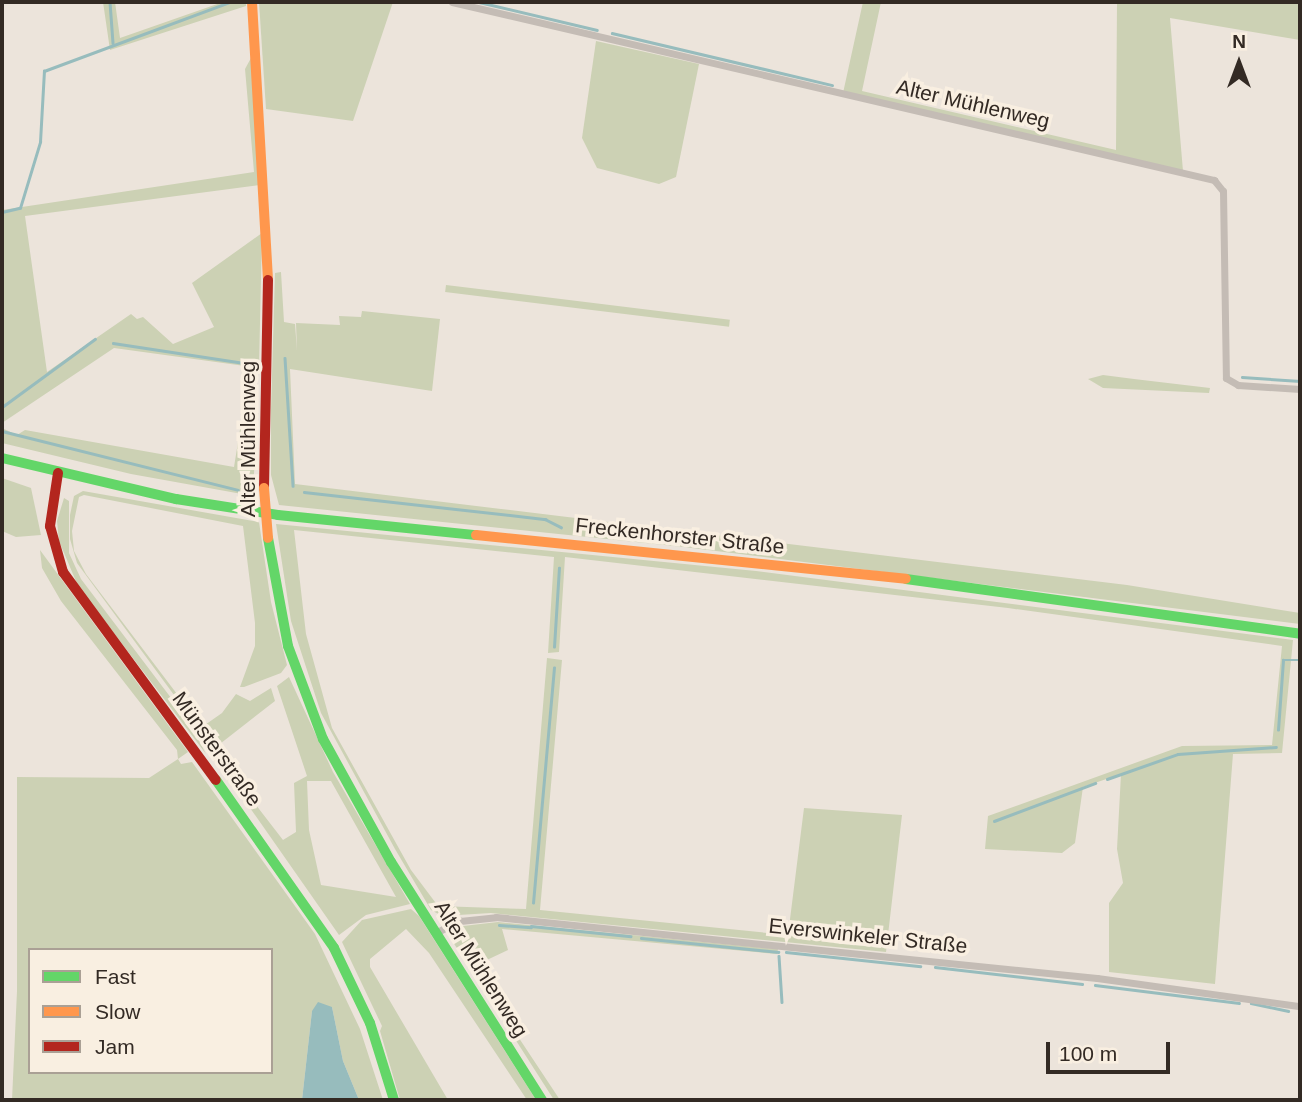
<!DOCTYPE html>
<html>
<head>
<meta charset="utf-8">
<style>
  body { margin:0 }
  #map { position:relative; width:1302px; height:1102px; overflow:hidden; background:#ece4db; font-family:Arial,sans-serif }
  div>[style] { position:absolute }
  .green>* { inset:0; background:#ccd1b4; transform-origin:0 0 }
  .water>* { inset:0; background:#97bcbd }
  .stream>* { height:2.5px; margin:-1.25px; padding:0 1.25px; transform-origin:1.25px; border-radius:1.25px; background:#97bcbd }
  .street>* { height:7px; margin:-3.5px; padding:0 3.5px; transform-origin:3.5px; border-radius:3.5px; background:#c4bcb5 }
  .fast>* { height:10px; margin:-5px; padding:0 5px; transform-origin:5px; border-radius:5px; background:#63d668 }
  .slow>* { height:10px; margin:-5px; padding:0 5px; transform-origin:5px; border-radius:5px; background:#ff974d }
  .jam>* { height:10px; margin:-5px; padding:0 5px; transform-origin:5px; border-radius:5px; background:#b3261e }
  .slow-bridge>* { height:10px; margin:-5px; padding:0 5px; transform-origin:5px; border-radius:5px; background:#ff974d }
  span { translate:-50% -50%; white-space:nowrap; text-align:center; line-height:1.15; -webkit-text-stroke:7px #f9efe1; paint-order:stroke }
  .street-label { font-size:21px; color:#332a24 }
  .frame { position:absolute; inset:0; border:4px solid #332a24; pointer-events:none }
  .legend { position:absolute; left:28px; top:948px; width:245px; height:126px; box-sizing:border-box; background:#f9efe1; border:2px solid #aaa095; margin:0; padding:9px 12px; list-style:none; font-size:21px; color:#332a24 }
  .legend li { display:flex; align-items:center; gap:14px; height:35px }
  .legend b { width:35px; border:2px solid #aaa095 }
  .north { position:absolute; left:1204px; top:28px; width:70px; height:70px; -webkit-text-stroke:5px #f9efe1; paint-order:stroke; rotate:0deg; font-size:19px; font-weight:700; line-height:28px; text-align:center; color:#332a24 }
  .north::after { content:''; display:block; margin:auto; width:24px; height:32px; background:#332a24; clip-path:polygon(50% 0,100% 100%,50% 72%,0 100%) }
  .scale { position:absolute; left:1046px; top:1042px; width:124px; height:32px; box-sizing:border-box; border:4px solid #332a24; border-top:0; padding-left:9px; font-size:21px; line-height:24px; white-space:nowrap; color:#332a24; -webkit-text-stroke:5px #f9efe1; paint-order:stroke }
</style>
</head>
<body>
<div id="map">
  <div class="green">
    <div style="clip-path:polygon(103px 2px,115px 2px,120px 38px,223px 2px,246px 2px,246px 6px,110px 50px)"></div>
    <div style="clip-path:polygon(259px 2px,393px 2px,353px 121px,266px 109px)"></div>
    <div style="clip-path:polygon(863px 2px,881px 2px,862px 91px,1116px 150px,1117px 2px,1300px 2px,1300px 40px,1170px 18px,1183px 171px,843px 93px)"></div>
    <div style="clip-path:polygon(596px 41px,699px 64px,676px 177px,659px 184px,597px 168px,582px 138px)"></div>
    <div style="clip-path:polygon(251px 58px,260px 185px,25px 216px,47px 372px,131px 314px,137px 319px,143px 317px,173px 344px,214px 327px,192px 283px,262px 233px,259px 368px,114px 348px,2px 423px,2px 210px,254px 172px,245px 69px)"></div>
    <div style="clip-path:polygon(281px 272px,284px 322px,295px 324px,297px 351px,296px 323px,340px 325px,339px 316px,361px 317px,362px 311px,440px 319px,432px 391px,290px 369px,295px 484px,1127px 585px,1300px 613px,1300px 624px,684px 547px,279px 505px,271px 475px,271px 410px,275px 273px)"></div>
    <div style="left:446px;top:285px;width:286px;height:7px;rotate:7deg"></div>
    <div style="clip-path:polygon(1103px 375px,1134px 379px,1210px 388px,1209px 393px,1103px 388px,1088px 379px)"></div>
    <div style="clip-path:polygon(258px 384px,253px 496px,131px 474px,2px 443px,2px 428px,17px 435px,25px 430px,234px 467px,246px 392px)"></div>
    <div style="clip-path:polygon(2px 478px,31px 488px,41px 535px,16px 537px,2px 531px)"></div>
    <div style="clip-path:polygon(83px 491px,259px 522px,271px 602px,287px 665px,281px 673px,244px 687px,240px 687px,255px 646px,255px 623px,243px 526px,84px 495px,79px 497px,72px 531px,74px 551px,86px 574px,202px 727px,222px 713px,236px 694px,250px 701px,271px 688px,275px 701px,216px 747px,242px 787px,236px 790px,210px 755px,199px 729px,77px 563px,70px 539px,70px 515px,74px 496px)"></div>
    <div style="clip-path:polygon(64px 498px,69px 501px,69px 553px,81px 579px,190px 723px,206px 754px,78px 586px,59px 541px,57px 521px)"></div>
    <div style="clip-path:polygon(276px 524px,756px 571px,1293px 640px,1282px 753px,1233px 754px,1215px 984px,1109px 972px,1109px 903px,1123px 883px,1117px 849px,1121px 774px,1083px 787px,1075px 843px,1062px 853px,985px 849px,988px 816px,1182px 746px,1272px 745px,1282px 646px,1008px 608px,565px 557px,559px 652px,548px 653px,554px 557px,294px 530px,306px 634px,332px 728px,411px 870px,438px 906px,526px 909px,547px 658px,562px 660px,540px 910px,788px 935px,804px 808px,902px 815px,886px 952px,491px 913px,442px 916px,431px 910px,395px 849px,321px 713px,291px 621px)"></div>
    <div style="clip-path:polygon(evenodd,40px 550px,188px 752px,178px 759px,181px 764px,192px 762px,315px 934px,360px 1029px,383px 1100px,359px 1100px,343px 1061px,332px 1007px,312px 1011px,302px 1100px,12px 1100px,17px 991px,17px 777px,149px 778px,178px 759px,177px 750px,61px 601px,42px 568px,40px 550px,30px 950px,271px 950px,271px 1072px,30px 1072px,30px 950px)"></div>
    <div style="clip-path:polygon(evenodd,289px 677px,333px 772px,410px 904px,366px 915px,339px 935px,241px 795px,245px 791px,283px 840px,296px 832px,294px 783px,307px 776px,277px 686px,289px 677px,307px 781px,331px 781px,396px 897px,321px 885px,309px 830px,307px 781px)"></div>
    <div style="clip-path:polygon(411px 909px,419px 916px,536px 1100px,527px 1100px,429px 953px,406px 929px,370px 959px,370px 967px,448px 1100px,400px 1100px,380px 1031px,382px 1026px,342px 942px,362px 920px)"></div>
    <div style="clip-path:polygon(498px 922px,778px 949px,777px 954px,502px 929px,508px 950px,472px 967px,560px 1100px,554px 1100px,453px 942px,454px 933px,463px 926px)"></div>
  </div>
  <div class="water">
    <div style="clip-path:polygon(318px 1002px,332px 1007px,343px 1061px,359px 1100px,302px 1100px,312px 1011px)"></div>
  </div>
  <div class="stream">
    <div style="left:110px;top:2px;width:41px;rotate:85.8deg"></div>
    <div style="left:479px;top:2px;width:121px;rotate:13.3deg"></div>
    <div style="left:612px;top:33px;width:226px;rotate:13.3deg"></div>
    <div style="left:2px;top:212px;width:18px;rotate:-13deg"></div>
    <div style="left:20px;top:208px;width:69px;rotate:-73.1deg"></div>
    <div style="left:40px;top:142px;width:71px;rotate:-86.8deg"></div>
    <div style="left:44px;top:71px;width:198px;rotate:-20.4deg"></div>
    <div style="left:113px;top:343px;width:139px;rotate:8.7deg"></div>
    <div style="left:285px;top:358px;width:128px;rotate:86.4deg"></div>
    <div style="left:1242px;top:377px;width:58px;rotate:3.9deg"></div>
    <div style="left:2px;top:407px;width:115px;rotate:-36.2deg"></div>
    <div style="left:2px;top:431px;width:243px;rotate:14deg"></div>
    <div style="left:304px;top:492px;width:243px;rotate:6.4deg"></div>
    <div style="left:545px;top:519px;width:18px;rotate:27deg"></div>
    <div style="left:554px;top:647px;width:79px;rotate:-86.4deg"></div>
    <div style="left:1278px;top:730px;width:70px;rotate:-85.9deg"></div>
    <div style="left:1283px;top:660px;width:17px"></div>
    <div style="left:1107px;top:779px;width:75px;rotate:-19.4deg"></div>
    <div style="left:1178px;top:754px;width:98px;rotate:-4.1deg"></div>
    <div style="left:994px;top:821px;width:108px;rotate:-20.6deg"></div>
    <div style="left:533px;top:903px;width:236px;rotate:-84.9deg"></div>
    <div style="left:499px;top:925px;width:32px;rotate:4deg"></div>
    <div style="left:531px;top:926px;width:100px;rotate:5.8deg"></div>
    <div style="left:641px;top:938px;width:138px;rotate:5.8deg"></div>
    <div style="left:786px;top:952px;width:135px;rotate:6deg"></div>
    <div style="left:779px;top:956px;width:46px;rotate:86.3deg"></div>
    <div style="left:935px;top:967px;width:148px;rotate:6.6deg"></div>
    <div style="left:1095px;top:985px;width:145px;rotate:7.1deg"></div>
    <div style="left:1251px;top:1003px;width:38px;rotate:12deg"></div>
  </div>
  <div class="street">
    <div style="left:452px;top:2px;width:783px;rotate:13.15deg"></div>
    <div style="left:1214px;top:180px;width:14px;rotate:51deg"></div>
    <div style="left:1223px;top:191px;width:187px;rotate:89.1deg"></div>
    <div style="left:1226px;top:378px;width:14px;rotate:30deg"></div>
    <div style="left:1238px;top:385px;width:62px;rotate:3.7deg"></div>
    <div style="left:435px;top:933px;width:28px;rotate:-26deg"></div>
    <div style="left:460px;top:921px;width:36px;rotate:-6deg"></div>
    <div style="left:496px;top:917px;width:604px;rotate:5.8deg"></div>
    <div style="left:1097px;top:978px;width:205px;rotate:7.9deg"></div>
  </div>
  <div class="fast">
    <div style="left:2px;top:458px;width:179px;rotate:13.3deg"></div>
    <div style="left:176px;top:499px;width:103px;rotate:8.9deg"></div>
    <div style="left:278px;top:515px;width:199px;rotate:5.8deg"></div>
    <div style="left:268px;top:538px;width:110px;rotate:79.5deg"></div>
    <div style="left:288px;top:646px;width:99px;rotate:69.4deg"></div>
    <div style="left:323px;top:739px;width:141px;rotate:61.1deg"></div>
    <div style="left:391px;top:862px;width:282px;rotate:57.6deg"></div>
    <div style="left:906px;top:579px;width:398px;rotate:7.9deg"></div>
    <div style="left:216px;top:780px;width:205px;rotate:54.9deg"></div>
    <div style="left:334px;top:948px;width:83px;rotate:64.4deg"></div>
    <div style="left:370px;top:1023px;width:81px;rotate:72.7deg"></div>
  </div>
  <div class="slow">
    <div style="left:252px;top:2px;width:278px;rotate:86.7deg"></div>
    <div style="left:476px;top:535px;width:432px;rotate:5.8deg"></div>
  </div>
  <div class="jam">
    <div style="left:58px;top:473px;width:54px;rotate:98.6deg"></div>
    <div style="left:50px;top:526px;width:48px;rotate:74.2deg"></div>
    <div style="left:63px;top:572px;width:258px;rotate:53.7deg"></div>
    <div style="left:264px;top:488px;width:208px;rotate:-88.9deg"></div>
  </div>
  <div class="slow-bridge">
    <div style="left:264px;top:488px;width:50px;rotate:85.4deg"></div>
  </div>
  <div class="street-label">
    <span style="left:973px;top:104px;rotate:13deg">Alter Mühlenweg</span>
    <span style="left:248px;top:439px;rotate:-90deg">Alter Mühlenweg</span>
    <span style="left:680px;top:536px;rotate:6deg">Freckenhorster Straße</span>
    <span style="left:217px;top:749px;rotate:54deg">Münsterstraße</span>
    <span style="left:868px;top:936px;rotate:6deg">Everswinkeler Straße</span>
    <span style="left:481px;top:969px;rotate:58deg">Alter Mühlenweg</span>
  </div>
  <div class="frame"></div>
  <ul class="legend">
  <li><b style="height:9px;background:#63d668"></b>Fast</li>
  <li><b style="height:9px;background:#ff974d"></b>Slow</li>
  <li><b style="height:9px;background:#b3261e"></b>Jam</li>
  </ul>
  <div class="north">N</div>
  <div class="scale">100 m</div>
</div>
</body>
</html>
